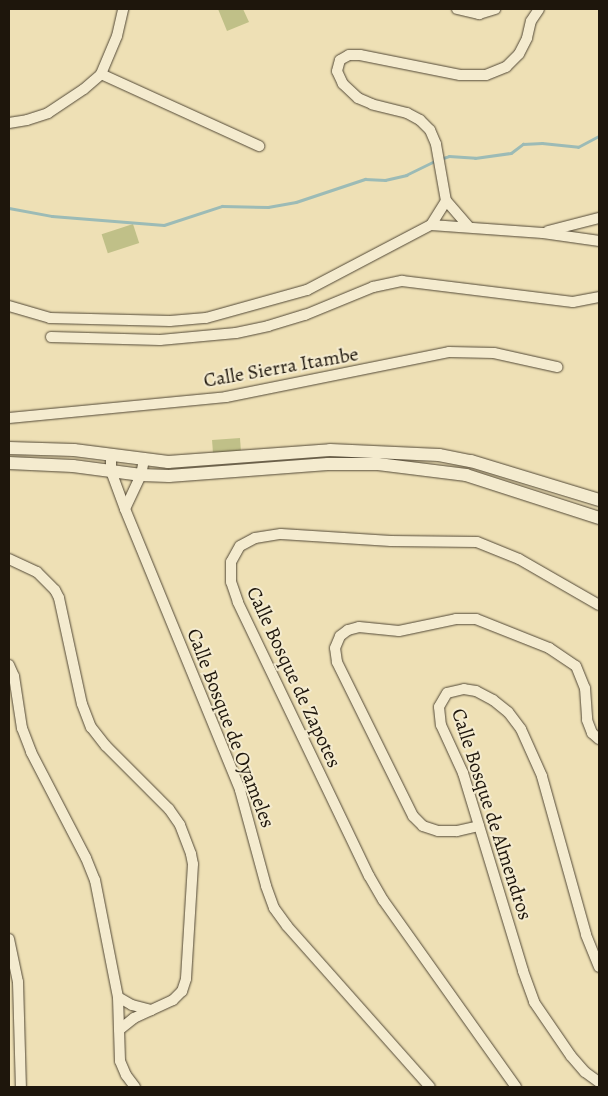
<!DOCTYPE html>
<html>
<head>
<meta charset="utf-8">
<style>
  body { margin:0 }
  #map { position:relative; width:608px; height:1096px; overflow:hidden; background:#eee0b5; font-family:Alegreya,serif }
  div>[style] { position:absolute }
  .green>* { inset:0; background:#c0c088; transform-origin:0 0 }
  .stream>* { height:2.5px; margin:-1.25px; padding:0 1.25px; transform-origin:1.25px; border-radius:1.25px; background:#9cbbb6 }
  .roads { filter:drop-shadow(0 0 1px #524836) drop-shadow(0 0 1px #524836) }
  .minor>* { height:10px; margin:-5px; padding:0 5px; transform-origin:5px; border-radius:5px; background:#f4ebcf }
  .tertiary>* { height:12px; margin:-6px; padding:0 6px; transform-origin:6px; border-radius:6px; background:#f4ebcf }
  span { translate:-50% -50%; white-space:nowrap; text-align:center; line-height:1.15; -webkit-text-stroke:4px #f4ebcf; paint-order:stroke }
  .street-label { font-size:20px; color:#1e160c }
  .frame { position:absolute; inset:0; border:10px solid #1e160c; pointer-events:none }
</style>
</head>
<body>
<div id="map">
  <div class="green">
    <div style="clip-path:polygon(218px 9px,243px 9px,249px 22px,227px 31px)"></div>
    <div style="left:133px;top:224px;width:20px;height:33px;rotate:72deg"></div>
    <div style="left:240px;top:438px;width:14px;height:28px;rotate:86deg"></div>
  </div>
  <div class="stream">
    <div style="left:440px;top:159px;width:9px;rotate:-18deg"></div>
    <div style="left:449px;top:156px;width:26px;rotate:4deg"></div>
    <div style="left:475px;top:158px;width:36px;rotate:-8deg"></div>
    <div style="left:511px;top:153px;width:15px;rotate:-37deg"></div>
    <div style="left:523px;top:144px;width:19px;rotate:-3deg"></div>
    <div style="left:542px;top:143px;width:36px;rotate:6deg"></div>
    <div style="left:578px;top:147px;width:24px;rotate:-28deg"></div>
    <div style="left:9px;top:208px;width:44px;rotate:10.5deg"></div>
    <div style="left:52px;top:216px;width:112px;rotate:4.6deg"></div>
    <div style="left:164px;top:225px;width:61px;rotate:-18.1deg"></div>
    <div style="left:222px;top:206px;width:46px;rotate:1.2deg"></div>
    <div style="left:268px;top:207px;width:28px;rotate:-10deg"></div>
    <div style="left:296px;top:202px;width:73px;rotate:-18.4deg"></div>
    <div style="left:365px;top:179px;width:20px;rotate:3deg"></div>
    <div style="left:385px;top:180px;width:22px;rotate:-13deg"></div>
    <div style="left:406px;top:175px;width:32px;rotate:-26deg"></div>
  </div>
  <div class="roads">
    <div class="minor">
      <div style="left:457px;top:9px;width:23px;rotate:13deg"></div>
      <div style="left:479px;top:14px;width:17px;rotate:-17deg"></div>
      <div style="left:101px;top:74px;width:174px;rotate:24.5deg"></div>
      <div style="left:9px;top:123px;width:18px;rotate:-9deg"></div>
      <div style="left:27px;top:120px;width:22px;rotate:-18deg"></div>
      <div style="left:48px;top:113px;width:43px;rotate:-33.7deg"></div>
      <div style="left:84px;top:89px;width:23px;rotate:-41deg"></div>
      <div style="left:101px;top:74px;width:41px;rotate:-67.2deg"></div>
      <div style="left:117px;top:36px;width:28px;rotate:-77deg"></div>
      <div style="left:431px;top:225px;width:28px;rotate:-58deg"></div>
      <div style="left:469px;top:227px;width:35px;rotate:-131deg"></div>
      <div style="left:446px;top:201px;width:58px;rotate:-100deg"></div>
      <div style="left:436px;top:144px;width:15px;rotate:-113deg"></div>
      <div style="left:430px;top:130px;width:14px;rotate:-135deg"></div>
      <div style="left:420px;top:120px;width:15px;rotate:-152deg"></div>
      <div style="left:407px;top:113px;width:36px;rotate:-166deg"></div>
      <div style="left:372px;top:104px;width:15px;rotate:-157deg"></div>
      <div style="left:358px;top:98px;width:21px;rotate:-137deg"></div>
      <div style="left:343px;top:84px;width:14px;rotate:-115deg"></div>
      <div style="left:337px;top:71px;width:11px;rotate:-75deg"></div>
      <div style="left:340px;top:60px;width:10px;rotate:-29deg"></div>
      <div style="left:349px;top:55px;width:11px"></div>
      <div style="left:360px;top:55px;width:102px;rotate:11.3deg"></div>
      <div style="left:460px;top:75px;width:26px"></div>
      <div style="left:486px;top:75px;width:22px;rotate:-22deg"></div>
      <div style="left:506px;top:67px;width:18px;rotate:-45deg"></div>
      <div style="left:519px;top:54px;width:18px;rotate:-63deg"></div>
      <div style="left:527px;top:38px;width:17px;rotate:-77deg"></div>
      <div style="left:531px;top:21px;width:14px;rotate:-56deg"></div>
      <div style="left:548px;top:231px;width:53px;rotate:-14.3deg"></div>
      <div style="left:9px;top:306px;width:43px;rotate:16.3deg"></div>
      <div style="left:50px;top:318px;width:120px;rotate:1.4deg"></div>
      <div style="left:170px;top:321px;width:36px;rotate:-5deg"></div>
      <div style="left:206px;top:318px;width:105px;rotate:-15.5deg"></div>
      <div style="left:307px;top:290px;width:140px;rotate:-27.7deg"></div>
      <div style="left:431px;top:225px;width:112px;rotate:4.1deg"></div>
      <div style="left:543px;top:233px;width:57px;rotate:8.1deg"></div>
      <div style="left:51px;top:337px;width:109px;rotate:1.6deg"></div>
      <div style="left:160px;top:340px;width:76px;rotate:-5.3deg"></div>
      <div style="left:236px;top:333px;width:33px;rotate:-12deg"></div>
      <div style="left:268px;top:326px;width:39px;rotate:-17deg"></div>
      <div style="left:305px;top:315px;width:74px;rotate:-22.4deg"></div>
      <div style="left:373px;top:287px;width:30px;rotate:-12deg"></div>
      <div style="left:402px;top:281px;width:172px;rotate:7deg"></div>
      <div style="left:573px;top:302px;width:26px;rotate:-11deg"></div>
      <div style="left:9px;top:418px;width:218px;rotate:-5.5deg"></div>
      <div style="left:226px;top:397px;width:227px;rotate:-11.4deg"></div>
      <div style="left:449px;top:352px;width:45px;rotate:1.3deg"></div>
      <div style="left:494px;top:353px;width:65px;rotate:12.5deg"></div>
      <div style="left:111px;top:454px;width:17px;rotate:90deg"></div>
      <div style="left:111px;top:471px;width:40px;rotate:69.8deg"></div>
      <div style="left:125px;top:509px;width:304px;rotate:67.7deg"></div>
      <div style="left:240px;top:790px;width:99px;rotate:74.8deg"></div>
      <div style="left:266px;top:886px;width:23px;rotate:70deg"></div>
      <div style="left:274px;top:908px;width:22px;rotate:54deg"></div>
      <div style="left:287px;top:926px;width:215px;rotate:48.4deg"></div>
      <div style="left:125px;top:509px;width:38px;rotate:-65deg"></div>
      <div style="left:141px;top:475px;width:15px;rotate:-79deg"></div>
      <div style="left:9px;top:559px;width:31px;rotate:25deg"></div>
      <div style="left:37px;top:572px;width:25px;rotate:45deg"></div>
      <div style="left:55px;top:590px;width:9px;rotate:63deg"></div>
      <div style="left:59px;top:598px;width:108px;rotate:77.8deg"></div>
      <div style="left:82px;top:704px;width:25px;rotate:69deg"></div>
      <div style="left:91px;top:727px;width:24px;rotate:52deg"></div>
      <div style="left:106px;top:746px;width:89px;rotate:45deg"></div>
      <div style="left:169px;top:809px;width:19px;rotate:55deg"></div>
      <div style="left:180px;top:825px;width:31px;rotate:69deg"></div>
      <div style="left:191px;top:854px;width:10px;rotate:79deg"></div>
      <div style="left:193px;top:864px;width:115px;rotate:93.5deg"></div>
      <div style="left:186px;top:979px;width:13px;rotate:108deg"></div>
      <div style="left:182px;top:991px;width:13px;rotate:135deg"></div>
      <div style="left:173px;top:1000px;width:43px;rotate:155.2deg"></div>
      <div style="left:134px;top:1018px;width:19px;rotate:141deg"></div>
      <div style="left:9px;top:665px;width:12px;rotate:66deg"></div>
      <div style="left:14px;top:676px;width:53px;rotate:81.3deg"></div>
      <div style="left:22px;top:728px;width:26px;rotate:69deg"></div>
      <div style="left:31px;top:752px;width:119px;rotate:62.6deg"></div>
      <div style="left:86px;top:858px;width:24px;rotate:68deg"></div>
      <div style="left:95px;top:880px;width:119px;rotate:78.9deg"></div>
      <div style="left:118px;top:997px;width:64px;rotate:88.2deg"></div>
      <div style="left:120px;top:1061px;width:15px;rotate:67deg"></div>
      <div style="left:126px;top:1075px;width:15px;rotate:53deg"></div>
      <div style="left:479px;top:826px;width:23px;rotate:167deg"></div>
      <div style="left:457px;top:831px;width:19px;rotate:180deg"></div>
      <div style="left:438px;top:831px;width:16px;rotate:-162deg"></div>
      <div style="left:423px;top:826px;width:14px;rotate:-135deg"></div>
      <div style="left:413px;top:816px;width:172px;rotate:-116.3deg"></div>
      <div style="left:337px;top:662px;width:14px;rotate:-98deg"></div>
      <div style="left:335px;top:648px;width:13px;rotate:-67deg"></div>
      <div style="left:340px;top:636px;width:10px;rotate:-37deg"></div>
      <div style="left:348px;top:630px;width:11px;rotate:-15deg"></div>
      <div style="left:359px;top:627px;width:40px;rotate:5.7deg"></div>
      <div style="left:399px;top:631px;width:58px;rotate:-11.9deg"></div>
      <div style="left:456px;top:619px;width:20px"></div>
      <div style="left:476px;top:619px;width:79px;rotate:21.7deg"></div>
      <div style="left:549px;top:648px;width:32px;rotate:34deg"></div>
      <div style="left:576px;top:666px;width:24px;rotate:68deg"></div>
      <div style="left:585px;top:688px;width:32px;rotate:86deg"></div>
      <div style="left:587px;top:720px;width:14px;rotate:69deg"></div>
      <div style="left:592px;top:733px;width:9px;rotate:41deg"></div>
      <div style="left:9px;top:939px;width:44px;rotate:78.2deg"></div>
      <div style="left:18px;top:982px;width:105px;rotate:88.4deg"></div>
      <div style="left:599px;top:967px;width:35px;rotate:-112deg"></div>
      <div style="left:586px;top:934px;width:164px;rotate:-105.6deg"></div>
      <div style="left:542px;top:776px;width:51px;rotate:-114.1deg"></div>
      <div style="left:521px;top:729px;width:21px;rotate:-127deg"></div>
      <div style="left:508px;top:712px;width:19px;rotate:-141deg"></div>
      <div style="left:493px;top:700px;width:19px;rotate:-152deg"></div>
      <div style="left:476px;top:691px;width:12px;rotate:-171deg"></div>
      <div style="left:464px;top:689px;width:17px;rotate:167deg"></div>
      <div style="left:447px;top:693px;width:16px;rotate:120deg"></div>
      <div style="left:439px;top:707px;width:18px;rotate:84deg"></div>
      <div style="left:441px;top:725px;width:53px;rotate:65.4deg"></div>
      <div style="left:463px;top:773px;width:207px;rotate:73.1deg"></div>
      <div style="left:523px;top:971px;width:33px;rotate:70deg"></div>
      <div style="left:534px;top:1002px;width:65px;rotate:55.6deg"></div>
      <div style="left:571px;top:1056px;width:21px;rotate:49deg"></div>
      <div style="left:585px;top:1072px;width:17px;rotate:36deg"></div>
      <div style="left:118px;top:997px;width:16px;rotate:30deg"></div>
      <div style="left:132px;top:1005px;width:20px;rotate:15deg"></div>
      <div style="left:516px;top:1087px;width:229px;rotate:-125.4deg"></div>
      <div style="left:383px;top:900px;width:28px;rotate:-120deg"></div>
      <div style="left:369px;top:876px;width:304px;rotate:-115.6deg"></div>
      <div style="left:238px;top:602px;width:21px;rotate:-109deg"></div>
      <div style="left:231px;top:582px;width:20px;rotate:-90deg"></div>
      <div style="left:231px;top:562px;width:18px;rotate:-61deg"></div>
      <div style="left:240px;top:546px;width:17px;rotate:-28deg"></div>
      <div style="left:255px;top:538px;width:26px;rotate:-9deg"></div>
      <div style="left:281px;top:534px;width:110px;rotate:3.6deg"></div>
      <div style="left:391px;top:541px;width:86px;rotate:0.7deg"></div>
      <div style="left:477px;top:542px;width:45px;rotate:22deg"></div>
      <div style="left:519px;top:559px;width:92px;rotate:29.9deg"></div>
    </div>
    <div class="tertiary">
      <div style="left:9px;top:448px;width:65px;rotate:1.8deg"></div>
      <div style="left:74px;top:450px;width:95px;rotate:7.3deg"></div>
      <div style="left:168px;top:462px;width:162px;rotate:-4.2deg"></div>
      <div style="left:330px;top:450px;width:109px;rotate:2.6deg"></div>
      <div style="left:439px;top:455px;width:33px;rotate:11deg"></div>
      <div style="left:471px;top:461px;width:134px;rotate:16.9deg"></div>
      <div style="left:9px;top:463px;width:64px;rotate:2.7deg"></div>
      <div style="left:73px;top:466px;width:69px;rotate:7.5deg"></div>
      <div style="left:141px;top:475px;width:28px;rotate:2deg"></div>
      <div style="left:169px;top:476px;width:159px;rotate:-4.3deg"></div>
      <div style="left:328px;top:464px;width:50px"></div>
      <div style="left:378px;top:464px;width:89px;rotate:7.1deg"></div>
      <div style="left:466px;top:475px;width:140px;rotate:17.9deg"></div>
    </div>
  </div>
  <div class="street-label">
    <span style="left:281px;top:367px;rotate:-10deg">Calle Sierra Itambe</span>
    <span style="left:294px;top:677px;rotate:65deg">Calle Bosque de Zapotes</span>
    <span style="left:231px;top:728px;rotate:69deg">Calle Bosque de Oyameles</span>
    <span style="left:492px;top:814px;rotate:72deg">Calle Bosque de Almendros</span>
  </div>
  <div class="frame"></div>
</div>
</body>
</html>
